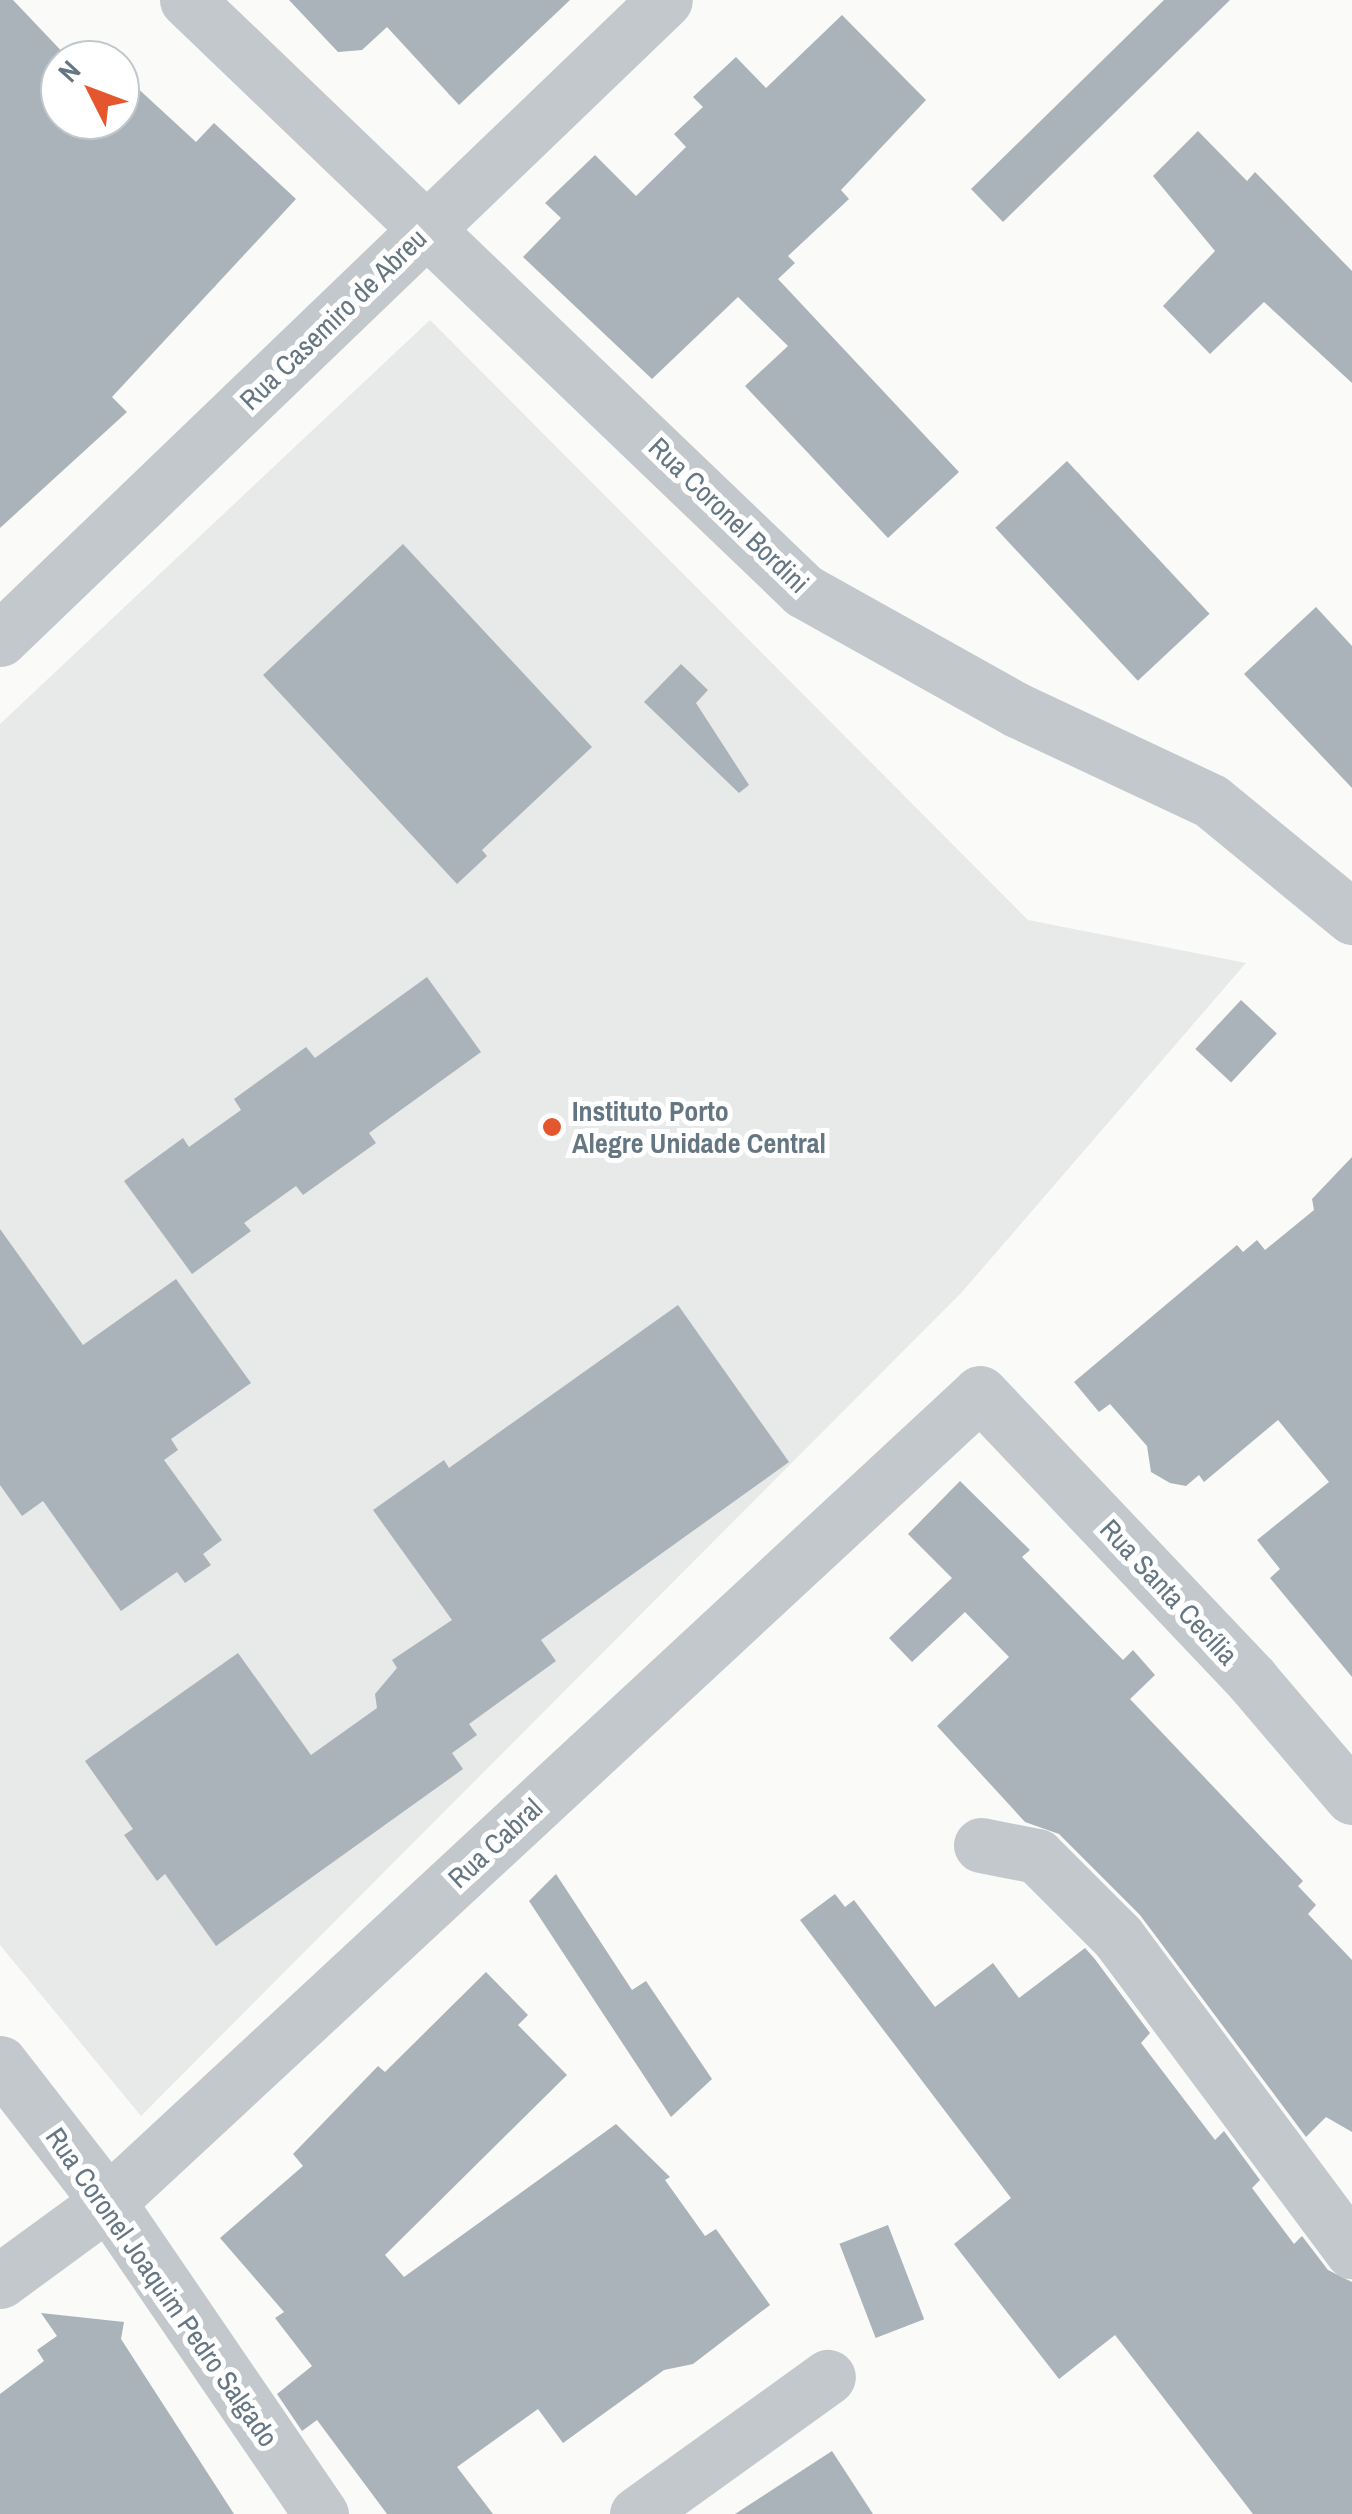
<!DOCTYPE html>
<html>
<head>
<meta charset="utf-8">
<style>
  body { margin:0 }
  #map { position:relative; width:1352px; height:2514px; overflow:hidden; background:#fafaf8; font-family:"Archivo Narrow",sans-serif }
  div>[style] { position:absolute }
  .built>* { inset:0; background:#e8e9e9 }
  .building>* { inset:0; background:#aab3b9; transform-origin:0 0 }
  .minor>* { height:55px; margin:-27.5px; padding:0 27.5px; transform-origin:27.5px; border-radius:27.5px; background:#c3c8cc }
  .dots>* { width:28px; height:28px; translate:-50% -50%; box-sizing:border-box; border:5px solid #fff; border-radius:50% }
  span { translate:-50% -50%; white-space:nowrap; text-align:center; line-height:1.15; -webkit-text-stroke:10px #fff; paint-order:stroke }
  .street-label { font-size:28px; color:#657683 }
  .poi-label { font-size:28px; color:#657683; font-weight:700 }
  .left { translate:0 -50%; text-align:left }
  .north { position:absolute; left:40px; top:40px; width:100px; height:100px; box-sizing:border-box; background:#fff; border:2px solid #c1c8cd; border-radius:50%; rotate:312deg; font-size:28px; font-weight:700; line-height:40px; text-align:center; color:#657683 }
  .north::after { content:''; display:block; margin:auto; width:35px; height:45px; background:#e4572e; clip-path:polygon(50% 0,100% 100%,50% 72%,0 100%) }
</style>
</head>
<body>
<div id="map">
  <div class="built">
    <div style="clip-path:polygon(430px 320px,1028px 920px,1246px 963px,962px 1292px,141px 2116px,0 1945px,0 724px)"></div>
  </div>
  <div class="building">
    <div style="clip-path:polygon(0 0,13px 0,70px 60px,60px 60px,60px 120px,120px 120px,120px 72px,196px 142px,214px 123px,296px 199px,112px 397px,127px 412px,0 528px)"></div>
    <div style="clip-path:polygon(289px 0,570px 0,459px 105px,387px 27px,362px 50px,338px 52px)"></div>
    <div style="clip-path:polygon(1164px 0,1230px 0,1003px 222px,971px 189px)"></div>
    <div style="clip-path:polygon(842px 15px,926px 100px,841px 190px,849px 199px,788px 256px,795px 263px,778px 279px,959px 472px,888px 538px,745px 386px,788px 346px,738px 297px,652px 379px,523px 257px,561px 218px,545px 203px,595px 155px,636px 196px,686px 147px,674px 134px,703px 107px,693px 97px,736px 57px,766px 88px)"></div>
    <div style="clip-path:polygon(1198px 131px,1247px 181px,1255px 172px,1352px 271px,1352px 383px,1264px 302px,1210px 354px,1163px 306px,1215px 251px,1153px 176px)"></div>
    <div style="left:1067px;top:461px;width:209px;height:98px;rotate:47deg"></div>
    <div style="clip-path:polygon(403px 544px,592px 747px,482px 850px,487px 856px,457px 884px,263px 675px)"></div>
    <div style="clip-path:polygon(1316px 607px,1352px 646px,1352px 788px,1244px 674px)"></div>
    <div style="clip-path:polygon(681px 664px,708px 690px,696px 703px,749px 785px,739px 793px,644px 702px)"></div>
    <div style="clip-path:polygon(427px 977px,481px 1052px,369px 1133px,376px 1143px,303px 1195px,296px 1186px,244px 1223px,251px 1231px,192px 1274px,124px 1181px,183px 1138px,189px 1147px,241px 1110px,234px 1099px,306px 1047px,315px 1058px)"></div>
    <div style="left:1241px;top:1000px;width:49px;height:67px;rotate:43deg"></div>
    <div style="clip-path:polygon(1352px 1157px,1352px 1677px,1270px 1578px,1280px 1569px,1257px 1540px,1329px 1482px,1278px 1420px,1204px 1482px,1199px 1475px,1186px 1486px,1170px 1483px,1151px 1472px,1147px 1446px,1110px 1404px,1099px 1412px,1074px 1382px,1237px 1245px,1243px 1252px,1257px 1240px,1265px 1250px,1314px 1210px,1312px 1199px)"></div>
    <div style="clip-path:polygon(0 1229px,83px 1345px,176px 1279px,251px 1383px,171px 1439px,178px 1450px,164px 1460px,222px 1540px,203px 1554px,211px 1565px,185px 1583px,177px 1572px,121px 1611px,43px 1501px,22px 1516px,0 1485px)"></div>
    <div style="clip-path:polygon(678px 1305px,789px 1462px,541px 1640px,556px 1661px,469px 1724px,477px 1735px,452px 1753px,463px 1769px,216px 1946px,165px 1874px,157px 1881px,124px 1835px,133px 1829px,85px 1761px,238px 1653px,311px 1755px,377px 1708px,375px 1694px,397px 1668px,392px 1660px,452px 1620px,373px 1510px,444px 1460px,449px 1468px)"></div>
    <div style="clip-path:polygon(960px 1481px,1030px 1550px,1022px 1557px,1123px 1660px,1133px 1650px,1155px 1675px,1130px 1699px,1303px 1881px,1298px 1886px,1316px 1905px,1308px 1914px,1352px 1960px,1352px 2132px,1326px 2117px,1306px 2137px,1140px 1915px,1059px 1834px,1025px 1822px,937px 1726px,1009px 1657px,965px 1612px,912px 1662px,889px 1638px,952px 1578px,908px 1534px)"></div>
    <div style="clip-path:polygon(556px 1874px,632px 1990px,646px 1981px,712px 2079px,671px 2117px,529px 1901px)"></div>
    <div style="clip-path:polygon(835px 1894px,845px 1907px,854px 1900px,935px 2007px,993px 1963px,1019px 1998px,1085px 1948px,1094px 1958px,1150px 2033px,1141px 2043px,1215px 2140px,1224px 2131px,1260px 2180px,1252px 2188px,1294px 2244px,1302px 2236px,1328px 2270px,1352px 2282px,1352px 2514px,1253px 2514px,1115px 2335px,1059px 2379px,954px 2244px,1011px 2198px,800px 1920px)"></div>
    <div style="clip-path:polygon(486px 1972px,528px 2015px,518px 2025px,567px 2075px,385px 2255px,404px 2277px,616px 2124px,670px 2177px,665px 2180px,705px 2236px,716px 2229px,770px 2305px,693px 2364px,664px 2370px,563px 2443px,538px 2409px,457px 2467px,493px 2514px,387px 2514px,317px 2420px,302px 2431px,277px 2394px,312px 2366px,275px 2318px,284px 2312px,220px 2238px,303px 2166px,293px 2154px,378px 2066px,385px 2072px)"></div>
    <div style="left:888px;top:2225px;width:101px;height:52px;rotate:69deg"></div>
    <div style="clip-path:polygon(41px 2313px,124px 2322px,121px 2339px,234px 2514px,0 2514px,0 2394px,44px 2361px,37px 2350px,57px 2336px)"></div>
    <div style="clip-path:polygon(832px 2451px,873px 2514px,735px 2514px)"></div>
  </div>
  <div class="minor">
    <div style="left:187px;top:0;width:854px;rotate:43.77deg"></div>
    <div style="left:804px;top:591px;width:244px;rotate:29.2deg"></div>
    <div style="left:1017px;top:710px;width:214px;rotate:25.1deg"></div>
    <div style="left:1211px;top:801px;width:183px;rotate:39.4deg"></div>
    <div style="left:0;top:639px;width:922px;rotate:-43.86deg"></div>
    <div style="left:981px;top:1845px;width:57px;rotate:11.1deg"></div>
    <div style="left:1037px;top:1856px;width:115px;rotate:45deg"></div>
    <div style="left:1118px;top:1937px;width:392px;rotate:53.3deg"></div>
    <div style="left:0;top:2063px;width:176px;rotate:52.2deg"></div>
    <div style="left:108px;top:2202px;width:378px;rotate:55.7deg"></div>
    <div style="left:0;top:2281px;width:134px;rotate:-36.2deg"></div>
    <div style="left:108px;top:2202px;width:1189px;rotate:-42.85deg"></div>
    <div style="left:980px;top:1393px;width:395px;rotate:46.5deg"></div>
    <div style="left:1252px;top:1680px;width:154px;rotate:49.5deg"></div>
    <div style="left:637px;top:2514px;width:235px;rotate:-35.7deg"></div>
  </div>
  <div class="dots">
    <div style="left:552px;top:1127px;background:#e4572e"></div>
  </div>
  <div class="street-label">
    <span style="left:333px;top:319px;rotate:-44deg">Rua Casemiro de Abreu</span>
    <span style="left:729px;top:515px;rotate:44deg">Rua Coronel Bordini</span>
    <span style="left:1169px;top:1592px;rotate:47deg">Rua Santa Cecília</span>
    <span style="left:495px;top:1843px;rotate:-43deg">Rua Cabral</span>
    <span style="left:162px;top:2287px;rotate:55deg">Rua Coronel Joaquim Pedro Salgado</span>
  </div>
  <div class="poi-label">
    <span class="left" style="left:572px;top:1127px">Instituto Porto<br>Alegre Unidade Central</span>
  </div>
  <div class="north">N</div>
</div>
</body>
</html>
